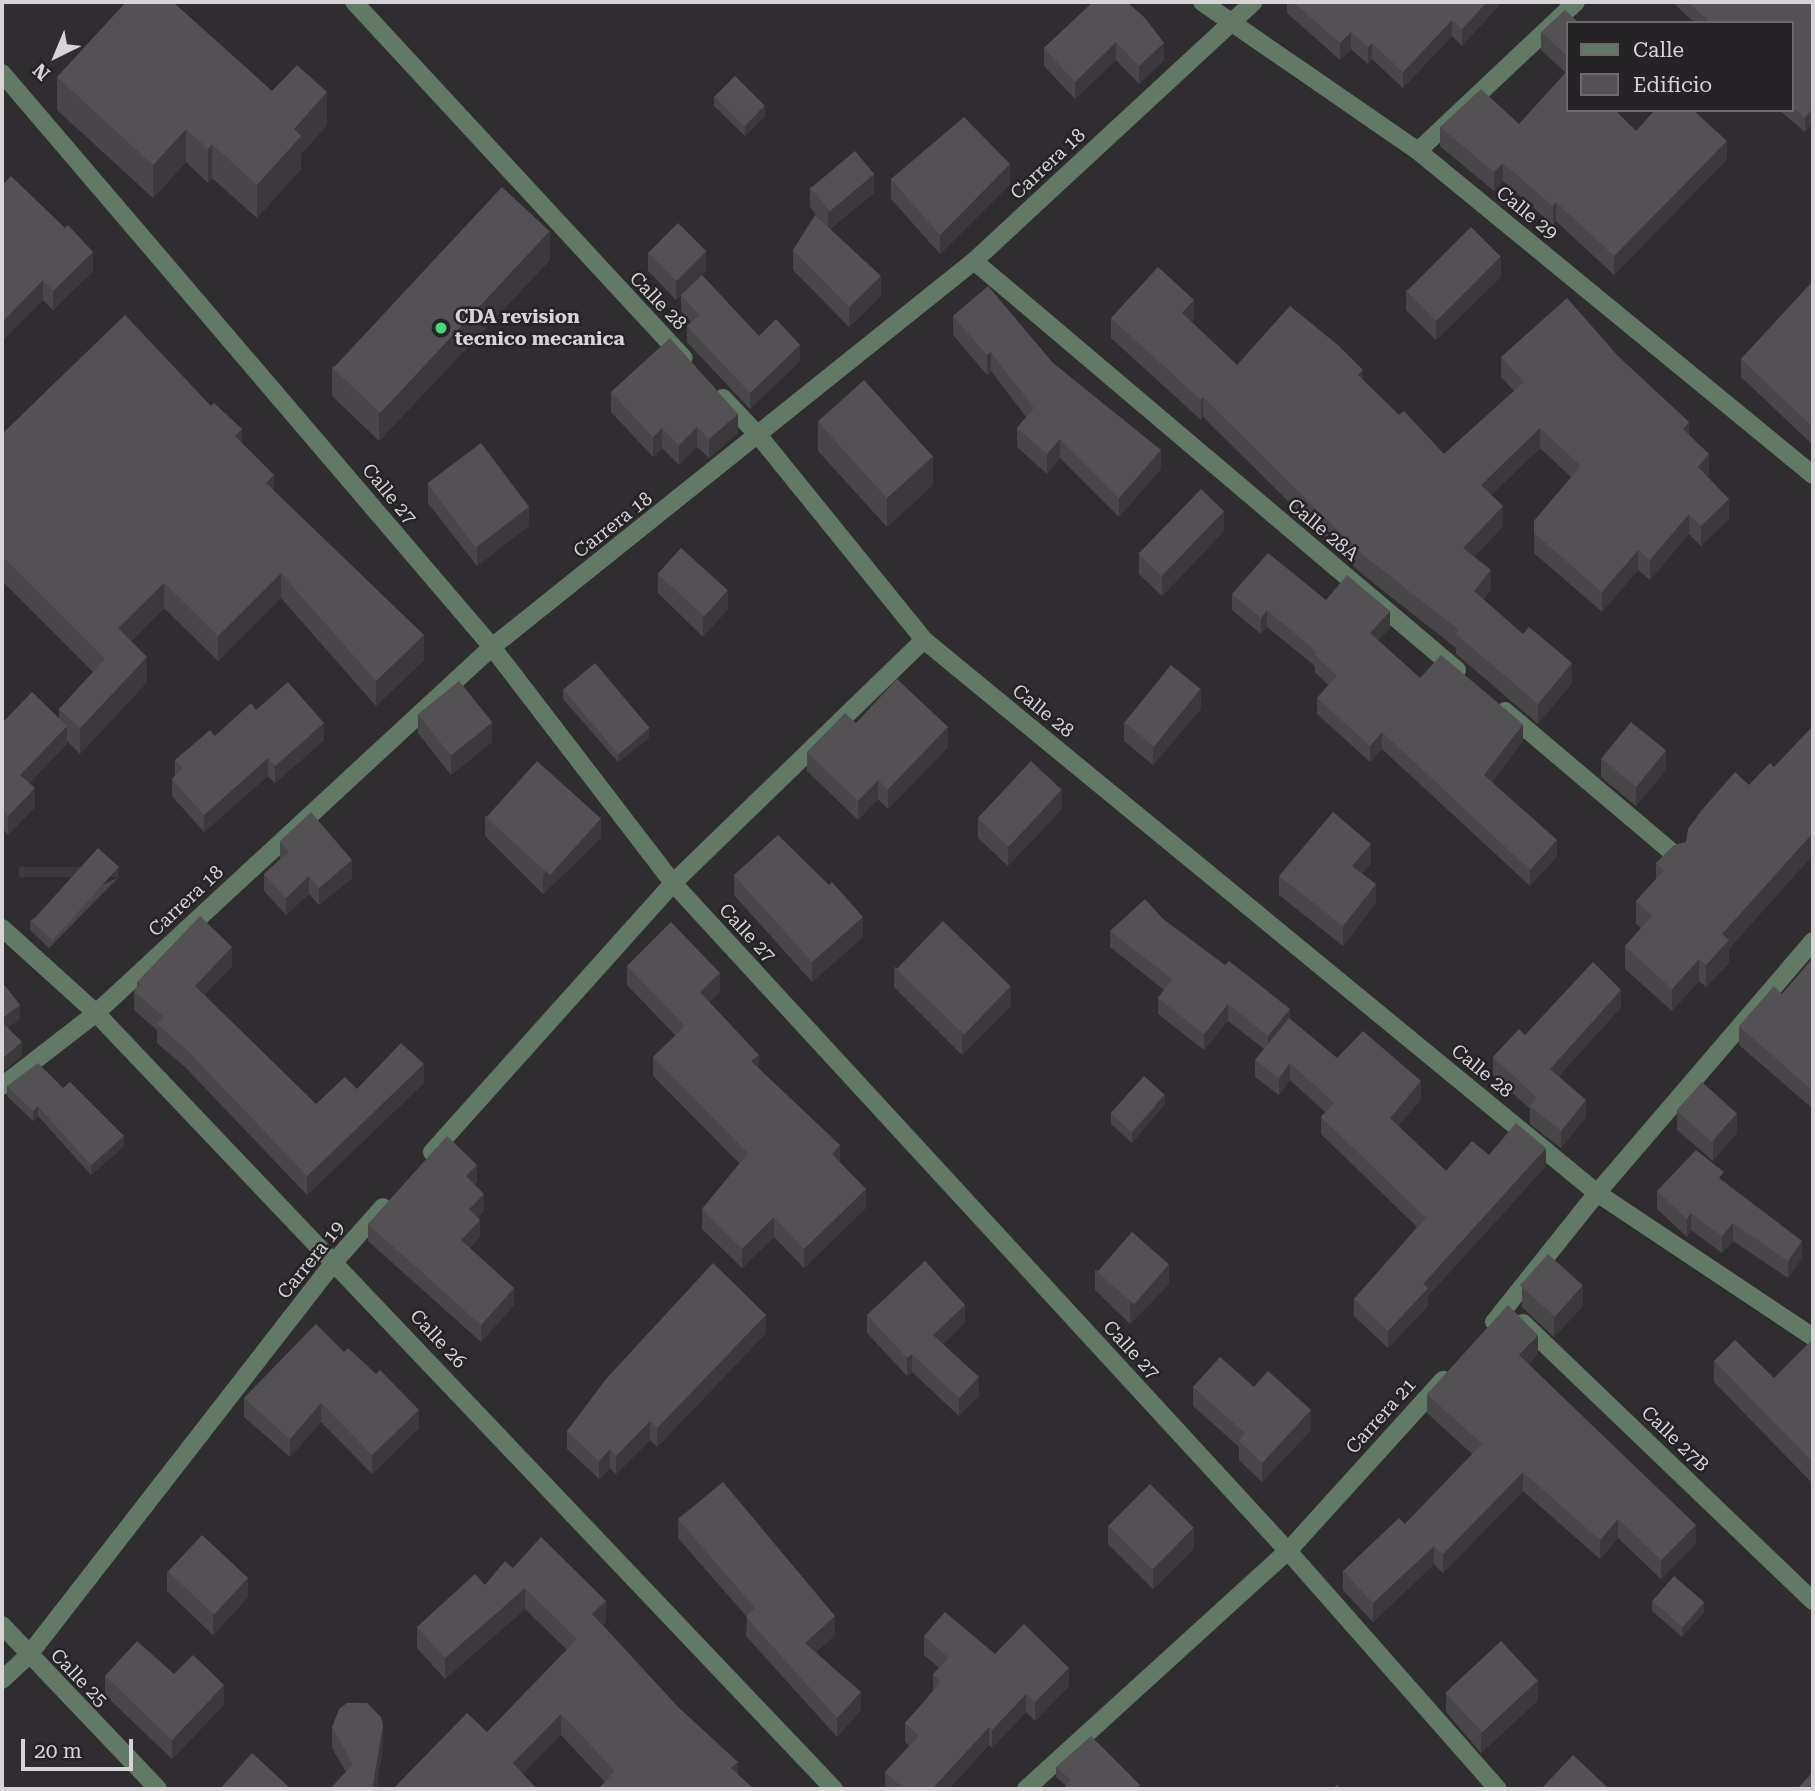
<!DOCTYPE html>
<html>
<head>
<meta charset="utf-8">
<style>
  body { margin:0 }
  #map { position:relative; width:1815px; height:1791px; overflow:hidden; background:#302d31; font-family:"Roboto Serif",serif }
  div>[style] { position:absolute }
  .minor>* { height:18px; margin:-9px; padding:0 9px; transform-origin:9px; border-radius:9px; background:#627967 }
  .wall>* { inset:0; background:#484649 }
  .shaded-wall>* { inset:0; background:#3b393c; transform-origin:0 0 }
  .building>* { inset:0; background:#545155; transform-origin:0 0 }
  .dots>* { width:19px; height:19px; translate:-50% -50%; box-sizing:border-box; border:4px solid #262327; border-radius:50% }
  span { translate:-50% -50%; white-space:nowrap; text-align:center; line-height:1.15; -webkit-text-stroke:5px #262327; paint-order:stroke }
  .street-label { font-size:19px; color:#d6d4d6 }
  .poi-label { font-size:19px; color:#d6d4d6; font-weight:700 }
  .left { translate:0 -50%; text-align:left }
  .frame { position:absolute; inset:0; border:4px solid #d6d4d6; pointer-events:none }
  .legend { position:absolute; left:1566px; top:21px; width:228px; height:91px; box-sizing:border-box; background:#262327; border:2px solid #6c6a6d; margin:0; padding:9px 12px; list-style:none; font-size:21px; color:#d6d4d6 }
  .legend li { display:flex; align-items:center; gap:14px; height:35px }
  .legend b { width:35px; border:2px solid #6c6a6d }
  .north { position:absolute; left:21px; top:21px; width:70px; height:70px; -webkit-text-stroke:5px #262327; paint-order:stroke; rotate:223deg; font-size:19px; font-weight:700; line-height:28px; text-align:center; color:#d6d4d6 }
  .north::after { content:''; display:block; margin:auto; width:24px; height:32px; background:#d6d4d6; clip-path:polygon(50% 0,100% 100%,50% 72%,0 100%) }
  .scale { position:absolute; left:21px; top:1739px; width:112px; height:32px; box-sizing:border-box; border:4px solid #d6d4d6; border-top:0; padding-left:9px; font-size:21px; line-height:24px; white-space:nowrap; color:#d6d4d6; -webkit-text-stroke:5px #262327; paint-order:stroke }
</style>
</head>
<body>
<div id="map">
  <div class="minor">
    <div style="left:354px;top:2px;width:485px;rotate:47.2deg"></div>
    <div style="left:1202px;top:2px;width:262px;rotate:34.6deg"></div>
    <div style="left:1418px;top:151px;width:511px;rotate:39.36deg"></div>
    <div style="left:2px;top:73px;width:755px;rotate:49.51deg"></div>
    <div style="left:492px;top:647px;width:297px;rotate:52.5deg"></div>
    <div style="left:673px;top:883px;width:908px;rotate:47.37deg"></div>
    <div style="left:1288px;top:1551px;width:317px;rotate:48.6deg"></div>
    <div style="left:1418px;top:151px;width:217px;rotate:-43.3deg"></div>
    <div style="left:974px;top:261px;width:633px;rotate:40.26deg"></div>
    <div style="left:723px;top:398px;width:52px;rotate:46.5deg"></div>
    <div style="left:759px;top:436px;width:262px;rotate:51deg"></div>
    <div style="left:924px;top:640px;width:871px;rotate:39.41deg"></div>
    <div style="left:1597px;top:1193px;width:260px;rotate:33.7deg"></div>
    <div style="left:1505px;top:711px;width:226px;rotate:40.2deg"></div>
    <div style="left:2px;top:928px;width:127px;rotate:42.1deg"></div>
    <div style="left:96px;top:1013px;width:1071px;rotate:46.44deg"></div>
    <div style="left:2px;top:1086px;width:119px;rotate:-37.8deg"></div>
    <div style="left:96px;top:1013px;width:539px;rotate:-42.75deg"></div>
    <div style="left:492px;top:647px;width:618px;rotate:-38.69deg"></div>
    <div style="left:974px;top:261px;width:381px;rotate:-42.8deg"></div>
    <div style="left:432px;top:1152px;width:361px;rotate:-48.1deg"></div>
    <div style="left:673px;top:883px;width:349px;rotate:-44.1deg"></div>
    <div style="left:1494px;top:1322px;width:165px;rotate:-51.4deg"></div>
    <div style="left:1597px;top:1193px;width:332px;rotate:-49.4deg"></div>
    <div style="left:1523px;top:1323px;width:402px;rotate:43.8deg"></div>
    <div style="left:2px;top:1625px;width:226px;rotate:46.4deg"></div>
    <div style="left:2px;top:1680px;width:35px;rotate:-43deg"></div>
    <div style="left:28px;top:1656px;width:500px;rotate:-52.15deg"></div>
    <div style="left:335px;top:1261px;width:72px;rotate:-48.4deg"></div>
    <div style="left:1026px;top:1789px;width:354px;rotate:-42.3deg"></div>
    <div style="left:1288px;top:1551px;width:231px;rotate:-47.8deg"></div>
  </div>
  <div class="wall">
    <div style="clip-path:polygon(1093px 2px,1164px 60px,1139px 84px,1116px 60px,1075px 99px,1044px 66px,1044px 48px)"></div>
    <div style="clip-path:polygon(1287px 2px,1502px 2px,1462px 46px,1452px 36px,1403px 88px,1372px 59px,1368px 64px,1351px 49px,1340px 60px,1287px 13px)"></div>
    <div style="clip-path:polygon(1672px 2px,1813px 2px,1805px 132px,1779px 110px,1792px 110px,1792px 23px,1695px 23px)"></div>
    <div style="clip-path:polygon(1568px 23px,1568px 110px,1727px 159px,1614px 275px,1556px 221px,1553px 225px,1503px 181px,1494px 191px,1440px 146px,1440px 127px,1519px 124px,1566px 73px,1541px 50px,1541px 32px)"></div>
    <div style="clip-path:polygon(57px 77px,272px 91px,327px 125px,301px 154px,301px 169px,257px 218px,212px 178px,208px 183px,186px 162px,153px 198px,57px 110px)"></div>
    <div style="clip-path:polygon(714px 96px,765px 116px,745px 136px,714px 106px)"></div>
    <div style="clip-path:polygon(891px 179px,1010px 184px,940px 254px,891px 199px)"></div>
    <div style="clip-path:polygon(2px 186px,93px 271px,53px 310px,43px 300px,2px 341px)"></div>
    <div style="clip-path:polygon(810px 187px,874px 193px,830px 229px,881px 296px,849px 327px,793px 270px,793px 250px,820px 220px,810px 207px)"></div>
    <div style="clip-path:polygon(648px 252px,706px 271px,688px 288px,759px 336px,800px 361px,750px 409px,687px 342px,687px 326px,691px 322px,681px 311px,681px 295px,676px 300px,648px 271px)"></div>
    <div style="clip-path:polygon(550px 260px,379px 441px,332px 396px,332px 367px)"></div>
    <div style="clip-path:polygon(1501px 277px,1436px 340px,1406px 310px,1406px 290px)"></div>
    <div style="clip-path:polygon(1813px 281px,1813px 445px,1741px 377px,1741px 359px)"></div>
    <div style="clip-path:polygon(953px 316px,1053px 363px,1161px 469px,1119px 517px,1060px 458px,1047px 474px,1017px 447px,1017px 428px,1026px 417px,991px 371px,987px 375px,953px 335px)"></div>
    <div style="clip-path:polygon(1111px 318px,1194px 320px,1192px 322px,1237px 365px,1363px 380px,1399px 415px,1444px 454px,1514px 391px,1501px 377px,1501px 357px,1689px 435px,1709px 474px,1707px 476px,1729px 519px,1701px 546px,1689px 534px,1650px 580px,1638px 570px,1602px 612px,1534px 553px,1534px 521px,1571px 477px,1540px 448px,1491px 495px,1503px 526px,1474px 557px,1491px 590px,1483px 599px,1572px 683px,1538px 724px,1456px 654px,1456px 648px,1362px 574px,1203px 417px,1201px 420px,1111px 338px)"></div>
    <div style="clip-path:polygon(611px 392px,738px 433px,709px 458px,697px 447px,679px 465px,662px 448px,653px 457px,611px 412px)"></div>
    <div style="clip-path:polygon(818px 422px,933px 485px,887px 527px,818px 451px)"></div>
    <div style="clip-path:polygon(2px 434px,242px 443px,274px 491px,424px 660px,376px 706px,281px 598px,218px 661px,164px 608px,131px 641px,147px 682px,80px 754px,67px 741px,67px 744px,29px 783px,35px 807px,8px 835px,2px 828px,2px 723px,59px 719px,59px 709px,93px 672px,2px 581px)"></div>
    <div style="clip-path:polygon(428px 484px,529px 526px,477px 566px,428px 503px)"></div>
    <div style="clip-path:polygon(1224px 531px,1162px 596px,1139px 574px,1139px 554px)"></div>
    <div style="clip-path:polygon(658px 574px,728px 609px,703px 637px,658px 593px)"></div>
    <div style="clip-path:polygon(1232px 594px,1326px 600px,1390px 628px,1378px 640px,1420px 678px,1523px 741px,1492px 782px,1557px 856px,1530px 886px,1382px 749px,1370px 762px,1317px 714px,1317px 698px,1328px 685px,1315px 672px,1315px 666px,1267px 627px,1261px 634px,1232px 610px)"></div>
    <div style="clip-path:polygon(563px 689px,649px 738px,618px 762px,563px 699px)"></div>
    <div style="clip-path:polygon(1201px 709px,1153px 765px,1124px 741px,1124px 722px)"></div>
    <div style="clip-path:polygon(256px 710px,324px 740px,275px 783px,268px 776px,204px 832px,172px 796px,172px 779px,175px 775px,175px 760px)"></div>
    <div style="clip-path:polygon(418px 714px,492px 742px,451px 775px,418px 733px)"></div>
    <div style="clip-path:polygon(856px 723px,948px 747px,888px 809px,878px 799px,858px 820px,807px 771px,807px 752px)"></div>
    <div style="clip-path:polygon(1601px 758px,1666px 770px,1636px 806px,1601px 777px)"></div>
    <div style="clip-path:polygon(1062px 809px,1008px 866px,978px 838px,978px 818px)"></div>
    <div style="clip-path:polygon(485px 816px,601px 838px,543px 894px,485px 836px)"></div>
    <div style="clip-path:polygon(280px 841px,352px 878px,319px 905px,309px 894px,286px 915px,264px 891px,264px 874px,280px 859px)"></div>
    <div style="clip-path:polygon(1686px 842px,1729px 949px,1729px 963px,1706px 987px,1699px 981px,1672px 1011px,1625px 969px,1625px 946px,1641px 928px,1636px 924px,1636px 901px,1656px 879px,1656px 863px)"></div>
    <div style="clip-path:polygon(1371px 863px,1362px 874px,1376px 903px,1343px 946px,1279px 895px,1279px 876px)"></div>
    <div style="clip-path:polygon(734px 875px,863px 937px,812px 982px,734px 895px)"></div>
    <div style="clip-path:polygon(119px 877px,49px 948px,30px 930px,30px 920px)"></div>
    <div style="clip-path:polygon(1163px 919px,1337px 1058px,1421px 1099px,1398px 1126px,1446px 1171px,1489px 1155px,1546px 1166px,1428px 1296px,1428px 1306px,1388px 1348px,1354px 1316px,1354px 1299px,1417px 1227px,1321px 1134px,1321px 1117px,1325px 1112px,1290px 1080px,1279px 1095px,1255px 1077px,1255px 1060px,1264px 1049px,1228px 1021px,1204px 1050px,1158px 1014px,1158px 998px,1164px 990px,1110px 947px,1110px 931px)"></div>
    <div style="clip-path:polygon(1813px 958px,1813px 1109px,1739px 1045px,1739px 1026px,1782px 994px)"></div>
    <div style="clip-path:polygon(232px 966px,204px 995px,316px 1104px,357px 1089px,424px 1083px,307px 1195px,186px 1068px,157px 1043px,157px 1030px,134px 1010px,134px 991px,137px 988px,137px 982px)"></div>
    <div style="clip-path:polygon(627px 966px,720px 992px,709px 1002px,759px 1069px,840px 1162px,866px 1208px,804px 1268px,774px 1237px,742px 1268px,702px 1229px,702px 1209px,740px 1164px,653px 1076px,653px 1057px,676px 1036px,627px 985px)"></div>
    <div style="clip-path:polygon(894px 967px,1011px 1006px,962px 1055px,894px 987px)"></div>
    <div style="clip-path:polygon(1621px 1007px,1559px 1076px,1586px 1117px,1561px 1148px,1530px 1124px,1530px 1109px,1493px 1075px,1493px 1057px,1525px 1035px)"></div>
    <div style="clip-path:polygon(7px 1086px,63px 1088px,124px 1146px,91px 1175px,38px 1116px,33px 1121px,7px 1096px)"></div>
    <div style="clip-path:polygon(1165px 1104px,1132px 1143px,1111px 1124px,1111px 1114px)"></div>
    <div style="clip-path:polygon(1677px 1110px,1737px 1133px,1713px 1161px,1677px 1130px)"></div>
    <div style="clip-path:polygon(1724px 1181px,1802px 1258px,1788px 1278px,1733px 1241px,1722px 1253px,1691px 1230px,1687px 1237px,1657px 1209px,1657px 1191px)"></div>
    <div style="clip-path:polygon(477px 1182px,475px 1185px,484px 1211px,478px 1217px,480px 1237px,470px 1248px,514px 1305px,481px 1342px,368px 1241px,368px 1224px)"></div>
    <div style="clip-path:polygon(1095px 1270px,1169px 1284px,1130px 1324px,1095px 1290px)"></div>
    <div style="clip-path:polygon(1522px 1287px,1583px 1306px,1554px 1337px,1522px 1307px)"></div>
    <div style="clip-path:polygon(867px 1315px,965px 1323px,943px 1344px,979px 1395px,959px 1416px,912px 1372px,907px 1376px,867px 1333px)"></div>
    <div style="clip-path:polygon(316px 1324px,419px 1428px,372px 1474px,321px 1422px,290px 1457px,244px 1417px,244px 1398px)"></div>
    <div style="clip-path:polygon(766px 1333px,657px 1447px,650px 1440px,616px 1474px,610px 1468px,599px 1479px,567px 1449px,567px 1431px)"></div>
    <div style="clip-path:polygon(1813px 1339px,1813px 1484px,1714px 1382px,1714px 1361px,1774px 1378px)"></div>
    <div style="clip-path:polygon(1538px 1354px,1529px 1364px,1696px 1544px,1661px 1579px,1618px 1538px,1600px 1559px,1523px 1491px,1443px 1573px,1434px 1564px,1373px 1622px,1343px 1590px,1343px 1571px,1405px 1524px,1472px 1454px,1427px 1413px,1427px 1394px)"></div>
    <div style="clip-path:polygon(1193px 1387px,1254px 1387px,1311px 1430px,1262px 1482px,1239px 1460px,1239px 1447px,1193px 1406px)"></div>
    <div style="clip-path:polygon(678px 1519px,835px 1635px,816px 1652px,861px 1710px,837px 1737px,746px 1636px,747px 1617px,678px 1538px)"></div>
    <div style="clip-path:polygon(1108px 1525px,1194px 1548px,1153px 1589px,1108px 1544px)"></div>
    <div style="clip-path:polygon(513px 1568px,606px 1622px,603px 1625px,678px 1707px,605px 1782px,561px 1735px,393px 1789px,487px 1732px,567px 1650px,525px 1609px,445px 1679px,417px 1648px,417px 1627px)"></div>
    <div style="clip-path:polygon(167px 1571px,248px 1597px,213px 1635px,167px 1591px)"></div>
    <div style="clip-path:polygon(1652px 1601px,1704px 1612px,1682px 1637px,1652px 1611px)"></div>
    <div style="clip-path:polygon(924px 1636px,995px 1654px,1069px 1686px,1035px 1721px,1026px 1712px,992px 1748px,989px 1745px,949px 1789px,885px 1789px,885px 1772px,909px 1746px,905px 1742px,905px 1723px,933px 1692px,933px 1674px,939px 1668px,924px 1655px)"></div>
    <div style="clip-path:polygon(174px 1674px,224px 1705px,172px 1759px,105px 1695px,105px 1676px)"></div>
    <div style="clip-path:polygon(1446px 1693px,1538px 1700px,1481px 1753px,1446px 1712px)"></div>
    <div style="clip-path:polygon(332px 1727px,383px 1747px,376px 1789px,330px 1789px,346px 1772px,332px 1748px)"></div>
    <div style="clip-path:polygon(1056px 1767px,1140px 1789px,1065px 1789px,1066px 1786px,1056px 1777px)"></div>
  </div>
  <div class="shaded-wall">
    <div style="clip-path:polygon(1487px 2px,1502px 2px,1462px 46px,1462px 29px)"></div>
    <div style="clip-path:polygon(1452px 20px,1452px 36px,1403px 88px,1403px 72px)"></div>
    <div style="clip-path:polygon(1351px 32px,1351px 49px,1340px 60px,1340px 43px)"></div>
    <div style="clip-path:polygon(1116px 42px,1116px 60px,1075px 99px,1075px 82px)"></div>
    <div style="clip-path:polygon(1164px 43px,1164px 60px,1139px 84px,1139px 66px)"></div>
    <div style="clip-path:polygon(1372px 43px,1372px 59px,1368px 64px,1368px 47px)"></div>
    <div style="clip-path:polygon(327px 92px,327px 125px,301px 154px,301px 169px,257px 218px,257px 185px,294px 129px)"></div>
    <div style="clip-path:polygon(765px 106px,765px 116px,745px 136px,745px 126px)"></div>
    <div style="clip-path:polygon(1813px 108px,1813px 123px,1805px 132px,1805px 118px)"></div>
    <div style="clip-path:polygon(186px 129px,186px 162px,153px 198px,153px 165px)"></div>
    <div style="clip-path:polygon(1727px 141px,1727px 159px,1614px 275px,1614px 256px)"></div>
    <div style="clip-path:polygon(212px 144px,212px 178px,208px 183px,208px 149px)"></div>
    <div style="clip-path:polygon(1503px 163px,1503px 181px,1494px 191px,1494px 172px)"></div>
    <div style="clip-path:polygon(1010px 164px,1010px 184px,940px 254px,940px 235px)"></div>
    <div style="clip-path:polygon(874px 174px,874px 193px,828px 230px,828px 211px)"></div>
    <div style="clip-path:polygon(1556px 202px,1556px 221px,1553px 225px,1553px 206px)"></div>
    <div style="clip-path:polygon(550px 231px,550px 260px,379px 441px,379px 412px)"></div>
    <div style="clip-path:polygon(706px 251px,706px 271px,676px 300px,676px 280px)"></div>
    <div style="clip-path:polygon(93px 252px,93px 271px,53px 310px,53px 291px)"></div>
    <div style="clip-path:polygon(1501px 257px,1501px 277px,1436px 340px,1436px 321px)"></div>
    <div style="clip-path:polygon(881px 276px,881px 296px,849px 327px,849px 307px)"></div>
    <div style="clip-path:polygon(43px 280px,43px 300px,2px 341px,2px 322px)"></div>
    <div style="clip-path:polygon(1194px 300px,1194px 320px,1182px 333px,1182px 313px)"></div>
    <div style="clip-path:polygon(800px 345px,800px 361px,750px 409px,750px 393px)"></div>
    <div style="clip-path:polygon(991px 352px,991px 371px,987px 375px,987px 355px)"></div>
    <div style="clip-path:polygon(1363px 370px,1363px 390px,1358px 375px)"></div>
    <div style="clip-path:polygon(1203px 397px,1203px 417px,1201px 420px,1201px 400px)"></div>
    <div style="clip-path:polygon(738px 414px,738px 433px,709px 458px,709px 439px)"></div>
    <div style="clip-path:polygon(1689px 422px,1689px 442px,1683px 429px)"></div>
    <div style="clip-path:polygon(697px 427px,697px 447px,679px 465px,679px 445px)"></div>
    <div style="clip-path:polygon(662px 428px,662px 448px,653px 457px,653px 437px)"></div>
    <div style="clip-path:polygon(1540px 428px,1540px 448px,1481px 505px,1481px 485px)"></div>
    <div style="clip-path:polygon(242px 429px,242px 454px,235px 436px)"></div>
    <div style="clip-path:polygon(1060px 439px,1060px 458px,1047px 474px,1047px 454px)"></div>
    <div style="clip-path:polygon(1161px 450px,1161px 469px,1119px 517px,1119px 498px)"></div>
    <div style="clip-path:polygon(1709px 454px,1709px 474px,1698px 487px,1698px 467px)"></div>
    <div style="clip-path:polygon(933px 456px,933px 485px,887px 527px,887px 498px)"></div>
    <div style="clip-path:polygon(274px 475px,274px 500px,266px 483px)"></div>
    <div style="clip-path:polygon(1729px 499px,1729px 519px,1701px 546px,1701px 526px)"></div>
    <div style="clip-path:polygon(1503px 506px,1503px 526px,1463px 568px,1463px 548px)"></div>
    <div style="clip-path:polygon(529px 507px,529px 526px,477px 566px,477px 547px)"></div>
    <div style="clip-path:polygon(1224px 511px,1224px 531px,1162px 596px,1162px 576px)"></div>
    <div style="clip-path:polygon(1689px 514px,1689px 534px,1650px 580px,1650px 560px)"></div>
    <div style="clip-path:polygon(1638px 550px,1638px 570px,1602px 612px,1602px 592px)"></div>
    <div style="clip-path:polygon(1491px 570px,1491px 590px,1474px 611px,1474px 591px)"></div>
    <div style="clip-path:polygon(281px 573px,281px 598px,218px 661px,218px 636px)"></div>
    <div style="clip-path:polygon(164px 583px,164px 608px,118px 653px,118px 628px)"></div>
    <div style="clip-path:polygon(728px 590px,728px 609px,703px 637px,703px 618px)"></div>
    <div style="clip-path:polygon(1267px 610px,1267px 627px,1261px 634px,1261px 618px)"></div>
    <div style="clip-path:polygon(1390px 611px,1390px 628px,1370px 649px,1370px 633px)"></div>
    <div style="clip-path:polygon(424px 635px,424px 660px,376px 706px,376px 681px)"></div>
    <div style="clip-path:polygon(147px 657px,147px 682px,80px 754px,80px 728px)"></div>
    <div style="clip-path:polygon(1572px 663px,1572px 683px,1538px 724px,1538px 704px)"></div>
    <div style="clip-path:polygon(1201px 689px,1201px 709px,1153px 765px,1153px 745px)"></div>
    <div style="clip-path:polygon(492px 722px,492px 742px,451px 775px,451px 755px)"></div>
    <div style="clip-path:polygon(324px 723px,324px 740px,275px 783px,275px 766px)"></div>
    <div style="clip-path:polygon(1523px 724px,1523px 741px,1484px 792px,1484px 775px)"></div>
    <div style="clip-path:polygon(67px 726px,67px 744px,20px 793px,20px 775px)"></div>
    <div style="clip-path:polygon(948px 727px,948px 747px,888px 809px,888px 789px)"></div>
    <div style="clip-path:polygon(649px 728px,649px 738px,618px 762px,618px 753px)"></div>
    <div style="clip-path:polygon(1382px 732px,1382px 749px,1370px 762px,1370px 746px)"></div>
    <div style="clip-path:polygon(1666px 750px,1666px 770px,1636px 806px,1636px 787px)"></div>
    <div style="clip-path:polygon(268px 758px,268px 776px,204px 832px,204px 815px)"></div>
    <div style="clip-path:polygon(878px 780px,878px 799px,858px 820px,858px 801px)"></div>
    <div style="clip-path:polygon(35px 788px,35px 807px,8px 835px,8px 816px)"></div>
    <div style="clip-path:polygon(1062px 790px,1062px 809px,1008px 866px,1008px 847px)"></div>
    <div style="clip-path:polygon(601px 818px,601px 838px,543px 894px,543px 875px)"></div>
    <div style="clip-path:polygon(1813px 833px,1813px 855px,1729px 949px,1729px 963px,1706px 987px,1706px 965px,1722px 934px)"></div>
    <div style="clip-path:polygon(1557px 840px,1557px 856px,1530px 886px,1530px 870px)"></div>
    <div style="clip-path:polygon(1371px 844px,1371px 863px,1352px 886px,1352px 866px)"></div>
    <div style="clip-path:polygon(352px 860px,352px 878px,319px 905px,319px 888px)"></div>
    <div style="left:119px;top:867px;width:10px;height:100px;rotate:90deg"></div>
    <div style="clip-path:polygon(309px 876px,309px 894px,286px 915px,286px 898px)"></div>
    <div style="clip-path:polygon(1376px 884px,1376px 903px,1343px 946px,1343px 926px)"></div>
    <div style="clip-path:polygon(863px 917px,863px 937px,812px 982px,812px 962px)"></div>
    <div style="clip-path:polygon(232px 947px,232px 966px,195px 1005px,195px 986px)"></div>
    <div style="clip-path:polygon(1699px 959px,1699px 981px,1672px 1011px,1672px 989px)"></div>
    <div style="clip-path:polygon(720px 973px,720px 992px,700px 1012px,700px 992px)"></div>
    <div style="clip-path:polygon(1011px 986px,1011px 1006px,962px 1055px,962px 1035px)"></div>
    <div style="clip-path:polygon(1621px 990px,1621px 1007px,1550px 1086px,1550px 1069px)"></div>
    <div style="clip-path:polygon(1228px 1004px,1228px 1021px,1204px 1050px,1204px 1034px)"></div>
    <div style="clip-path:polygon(20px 1005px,20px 1019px,2px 1033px,2px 1019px)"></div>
    <div style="clip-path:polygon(1290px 1009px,1290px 1025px,1268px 1052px,1268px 1036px)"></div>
    <div style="clip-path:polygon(22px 1042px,22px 1056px,2px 1073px,2px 1059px)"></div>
    <div style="clip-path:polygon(759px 1055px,759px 1074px,751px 1061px)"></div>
    <div style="clip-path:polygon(1290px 1063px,1290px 1080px,1279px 1095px,1279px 1078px)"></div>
    <div style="clip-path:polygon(424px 1064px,424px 1083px,307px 1195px,307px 1176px)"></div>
    <div style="clip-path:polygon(1421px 1081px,1421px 1099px,1390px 1136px,1390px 1118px)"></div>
    <div style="clip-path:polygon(1165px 1095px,1165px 1104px,1132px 1143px,1132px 1133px)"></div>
    <div style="clip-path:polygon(1586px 1100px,1586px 1117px,1561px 1148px,1561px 1131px)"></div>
    <div style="clip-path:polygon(38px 1106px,38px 1116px,33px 1121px,33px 1111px)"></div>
    <div style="clip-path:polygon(1737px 1113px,1737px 1133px,1713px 1161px,1713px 1141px)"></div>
    <div style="clip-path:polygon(124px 1136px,124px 1146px,91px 1175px,91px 1165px)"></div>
    <div style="clip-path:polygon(840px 1145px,840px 1164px,832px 1154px)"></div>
    <div style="clip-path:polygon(1546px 1148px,1546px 1166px,1428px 1296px,1428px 1306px,1388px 1348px,1388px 1331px,1423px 1284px)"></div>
    <div style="clip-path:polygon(477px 1165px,477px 1182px,466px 1194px,466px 1176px)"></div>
    <div style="clip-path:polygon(866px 1189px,866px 1208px,804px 1268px,804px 1249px)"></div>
    <div style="clip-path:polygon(484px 1194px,484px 1211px,469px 1227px,469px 1209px)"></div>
    <div style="clip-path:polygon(1691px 1213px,1691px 1230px,1687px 1237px,1687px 1219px)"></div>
    <div style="clip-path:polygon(774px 1217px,774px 1237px,742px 1268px,742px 1249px)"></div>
    <div style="clip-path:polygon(480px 1220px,480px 1237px,461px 1258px,461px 1240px)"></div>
    <div style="clip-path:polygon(1733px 1223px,1733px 1241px,1722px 1253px,1722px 1236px)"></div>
    <div style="clip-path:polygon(1802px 1241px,1802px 1258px,1788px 1278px,1788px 1261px)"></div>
    <div style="clip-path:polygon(1169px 1264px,1169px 1284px,1130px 1324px,1130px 1304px)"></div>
    <div style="clip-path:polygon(1583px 1286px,1583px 1306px,1554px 1337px,1554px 1317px)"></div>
    <div style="clip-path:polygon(514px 1288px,514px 1305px,481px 1342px,481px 1325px)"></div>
    <div style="clip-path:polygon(965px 1305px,965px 1323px,933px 1353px,933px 1335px)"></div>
    <div style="clip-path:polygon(766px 1315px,766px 1333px,657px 1447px,657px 1428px)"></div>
    <div style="clip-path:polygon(1538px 1335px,1538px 1354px,1519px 1374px,1519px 1355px)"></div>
    <div style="clip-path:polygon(912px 1354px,912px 1372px,907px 1376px,907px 1358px)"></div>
    <div style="clip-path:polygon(979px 1377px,979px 1395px,959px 1416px,959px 1398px)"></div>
    <div style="clip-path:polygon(321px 1403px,321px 1422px,290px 1457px,290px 1439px)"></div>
    <div style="clip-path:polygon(419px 1410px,419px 1428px,372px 1474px,372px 1455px)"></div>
    <div style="clip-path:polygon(1311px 1410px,1311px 1430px,1262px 1482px,1262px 1463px)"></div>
    <div style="clip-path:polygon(650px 1421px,650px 1440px,616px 1474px,616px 1456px)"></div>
    <div style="clip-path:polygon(610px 1449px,610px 1468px,599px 1479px,599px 1461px)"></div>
    <div style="clip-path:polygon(1523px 1472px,1523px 1491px,1443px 1573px,1443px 1554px)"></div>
    <div style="clip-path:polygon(1618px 1519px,1618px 1538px,1600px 1559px,1600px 1540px)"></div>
    <div style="clip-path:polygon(1696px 1525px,1696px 1544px,1661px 1579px,1661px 1560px)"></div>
    <div style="clip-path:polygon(1194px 1528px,1194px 1548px,1153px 1589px,1153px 1569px)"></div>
    <div style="clip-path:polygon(1434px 1546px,1434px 1564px,1373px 1622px,1373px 1603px)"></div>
    <div style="clip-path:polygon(248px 1578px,248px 1597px,213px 1635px,213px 1615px)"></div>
    <div style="clip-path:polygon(525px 1588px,525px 1609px,445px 1679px,445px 1658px)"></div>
    <div style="clip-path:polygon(606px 1601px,606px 1622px,592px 1635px,592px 1614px)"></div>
    <div style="clip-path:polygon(1704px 1602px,1704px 1612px,1682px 1637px,1682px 1627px)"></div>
    <div style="clip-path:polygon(835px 1616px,835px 1635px,805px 1661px,805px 1643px)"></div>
    <div style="clip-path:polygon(1069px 1668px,1069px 1686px,1035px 1721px,1035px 1702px)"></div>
    <div style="clip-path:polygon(1538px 1680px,1538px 1700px,1481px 1753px,1481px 1733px)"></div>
    <div style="clip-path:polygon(224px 1685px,224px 1705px,172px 1759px,172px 1740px)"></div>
    <div style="clip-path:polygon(861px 1692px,861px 1710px,837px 1737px,837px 1718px)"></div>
    <div style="clip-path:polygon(1026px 1694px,1026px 1712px,992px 1748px,992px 1730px)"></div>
    <div style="clip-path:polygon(561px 1714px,561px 1735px,513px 1784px,513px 1763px)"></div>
    <div style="clip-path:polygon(383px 1726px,383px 1747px,376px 1789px,372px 1789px)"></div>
    <div style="clip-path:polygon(989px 1727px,989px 1745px,949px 1789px,932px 1789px)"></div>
    <div style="clip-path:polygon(738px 1762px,738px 1783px,731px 1768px)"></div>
  </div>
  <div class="building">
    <div style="clip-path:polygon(126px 2px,173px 2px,272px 91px,297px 65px,327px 92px,294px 129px,301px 136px,257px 185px,212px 144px,208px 149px,186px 129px,153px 165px,57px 77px)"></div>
    <div style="clip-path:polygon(1093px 2px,1127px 2px,1145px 18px,1164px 43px,1139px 66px,1116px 42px,1075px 82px,1044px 48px)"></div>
    <div style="clip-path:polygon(1293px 2px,1487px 2px,1462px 29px,1452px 20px,1403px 72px,1372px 43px,1368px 47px,1351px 32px,1340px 43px)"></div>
    <div style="clip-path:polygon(1688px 2px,1813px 2px,1813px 108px,1805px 118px,1792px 107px,1792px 23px,1711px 23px)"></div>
    <div style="clip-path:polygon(1565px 10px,1579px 23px,1568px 23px,1568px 57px,1541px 32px)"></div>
    <div style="clip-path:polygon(1568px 70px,1568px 110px,1615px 110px,1636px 131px,1655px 110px,1693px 110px,1727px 141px,1614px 256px,1556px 202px,1553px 206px,1503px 163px,1494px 172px,1440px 127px,1481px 89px,1519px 124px)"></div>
    <div style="left:735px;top:76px;width:42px;height:29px;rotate:45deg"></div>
    <div style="clip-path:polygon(964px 117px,1010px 164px,940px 235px,891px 179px)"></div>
    <div style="left:855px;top:151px;width:30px;height:58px;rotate:50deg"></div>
    <div style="clip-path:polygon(11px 176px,65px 228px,68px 225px,93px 252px,53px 291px,43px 280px,2px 322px,2px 186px)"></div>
    <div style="left:502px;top:187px;width:65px;height:248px;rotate:43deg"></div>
    <div style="clip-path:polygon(815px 215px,881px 276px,849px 307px,793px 250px)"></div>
    <div style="left:678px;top:223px;width:40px;height:42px;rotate:45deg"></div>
    <div style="left:1471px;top:227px;width:42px;height:91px;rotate:45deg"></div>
    <div style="clip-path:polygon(1158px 267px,1194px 300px,1182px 313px,1237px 365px,1290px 306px,1339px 346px,1363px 370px,1358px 375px,1399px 415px,1404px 411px,1444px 454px,1524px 382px,1501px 357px,1567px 298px,1618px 356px,1689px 422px,1683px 429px,1709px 454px,1698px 467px,1729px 499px,1701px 526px,1689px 514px,1650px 560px,1638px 550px,1602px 592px,1534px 533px,1534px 521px,1581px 466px,1540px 428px,1481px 485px,1503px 506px,1463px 548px,1491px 570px,1474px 591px,1523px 634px,1529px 627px,1572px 663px,1538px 704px,1456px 634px,1459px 630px,1362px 554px,1203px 397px,1201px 400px,1111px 318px)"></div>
    <div style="clip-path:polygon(702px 275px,759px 336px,776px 319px,800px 345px,750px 393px,687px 326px,699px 315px,681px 295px)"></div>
    <div style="clip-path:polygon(1813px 281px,1813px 427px,1741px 359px)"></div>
    <div style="clip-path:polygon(988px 286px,1053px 363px,1161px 450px,1119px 498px,1060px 439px,1047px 454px,1017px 428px,1034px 408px,991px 352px,987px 355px,953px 316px)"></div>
    <div style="clip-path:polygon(125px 315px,211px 406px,214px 403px,242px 429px,235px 436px,274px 475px,266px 483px,424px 635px,376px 681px,281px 573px,218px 636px,164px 583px,118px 628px,147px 657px,80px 728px,59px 709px,105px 659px,2px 556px,2px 434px)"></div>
    <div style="clip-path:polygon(670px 338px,738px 414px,709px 439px,697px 427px,679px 445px,662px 428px,653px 437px,611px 392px)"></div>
    <div style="left:864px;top:380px;width:103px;height:62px;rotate:48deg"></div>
    <div style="left:481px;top:443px;width:80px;height:67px;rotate:53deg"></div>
    <div style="left:1201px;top:489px;width:32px;height:90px;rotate:44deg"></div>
    <div style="left:681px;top:548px;width:63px;height:35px;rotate:42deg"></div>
    <div style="clip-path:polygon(1268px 553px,1326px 600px,1347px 575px,1390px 611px,1370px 633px,1420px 678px,1441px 655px,1523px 724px,1484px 775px,1557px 840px,1530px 870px,1382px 732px,1370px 746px,1317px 698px,1337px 676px,1315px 655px,1317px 652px,1267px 610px,1261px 618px,1232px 594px)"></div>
    <div style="left:595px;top:663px;width:85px;height:41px;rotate:50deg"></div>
    <div style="left:1171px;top:665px;width:38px;height:74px;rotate:39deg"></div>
    <div style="clip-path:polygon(897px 679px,948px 727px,888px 789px,878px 780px,858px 801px,807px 752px,845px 713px,856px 723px)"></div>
    <div style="left:459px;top:681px;width:53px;height:53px;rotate:51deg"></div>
    <div style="clip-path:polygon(288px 682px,324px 723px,275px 766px,268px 758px,204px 815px,172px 779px,183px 768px,175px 760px,210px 730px,215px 736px,251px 703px,256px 710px)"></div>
    <div style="clip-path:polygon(32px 692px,67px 726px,20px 775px,35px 788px,8px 816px,2px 810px,2px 723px)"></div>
    <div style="left:1631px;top:722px;width:45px;height:47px;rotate:39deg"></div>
    <div style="clip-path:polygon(1813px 726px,1813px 833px,1722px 934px,1729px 940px,1706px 965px,1699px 959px,1672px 989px,1625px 946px,1652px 916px,1636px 901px,1664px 870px,1656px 863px,1674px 845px,1686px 842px,1688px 829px,1701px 811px,1735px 772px,1749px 785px,1770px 763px,1774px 767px)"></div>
    <div style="left:537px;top:761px;width:86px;height:76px;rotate:42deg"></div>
    <div style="left:1031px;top:761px;width:42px;height:78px;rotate:43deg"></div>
    <div style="clip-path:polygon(311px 812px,352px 860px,319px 888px,309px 876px,286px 898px,264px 874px,289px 852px,280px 841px)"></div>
    <div style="clip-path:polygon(1333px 812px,1371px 844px,1352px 866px,1376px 884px,1343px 926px,1279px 876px)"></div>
    <div style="clip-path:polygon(778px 835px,829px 885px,832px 882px,863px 917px,812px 962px,734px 875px)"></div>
    <div style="left:98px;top:848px;width:28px;height:99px;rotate:42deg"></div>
    <div style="clip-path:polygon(1145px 899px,1163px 919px,1225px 965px,1229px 961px,1290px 1009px,1268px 1036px,1228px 1004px,1204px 1034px,1158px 998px,1172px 979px,1110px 931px)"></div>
    <div style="clip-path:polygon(200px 916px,232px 947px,195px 986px,316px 1104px,345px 1077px,357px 1089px,401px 1043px,424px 1064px,307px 1176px,186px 1049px,157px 1024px,164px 1017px,134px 991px,140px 985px,137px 982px)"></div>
    <div style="left:943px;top:921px;width:94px;height:67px;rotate:44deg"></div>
    <div style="clip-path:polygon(671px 922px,720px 973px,700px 992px,759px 1055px,751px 1061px,840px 1145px,832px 1154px,866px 1189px,804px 1249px,774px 1217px,742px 1249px,702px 1209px,748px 1153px,653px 1057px,685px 1026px,627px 966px)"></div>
    <div style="clip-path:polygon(1813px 958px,1813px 1091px,1739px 1026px,1774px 986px,1782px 994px)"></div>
    <div style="clip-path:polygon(1593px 962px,1621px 990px,1550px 1069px,1586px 1100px,1561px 1131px,1530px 1106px,1537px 1098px,1493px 1057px,1519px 1029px,1525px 1035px)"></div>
    <div style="clip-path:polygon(2px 982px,20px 1005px,2px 1019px)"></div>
    <div style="clip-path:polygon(1289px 1018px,1337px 1058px,1363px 1031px,1421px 1081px,1390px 1118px,1446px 1171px,1472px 1141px,1489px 1155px,1516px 1123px,1546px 1148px,1423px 1284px,1428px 1288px,1388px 1331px,1354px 1299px,1426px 1218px,1321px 1117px,1334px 1103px,1290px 1063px,1279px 1078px,1255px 1060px)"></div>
    <div style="clip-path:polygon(2px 1022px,22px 1042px,2px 1059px)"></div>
    <div style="clip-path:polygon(38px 1063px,63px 1088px,70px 1082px,124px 1136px,91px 1165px,38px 1106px,33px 1111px,7px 1086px)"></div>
    <div style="left:1144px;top:1076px;width:28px;height:50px;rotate:42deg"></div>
    <div style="left:1702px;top:1082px;width:47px;height:38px;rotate:42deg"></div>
    <div style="clip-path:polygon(447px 1136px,477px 1165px,466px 1176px,484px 1194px,469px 1209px,480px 1220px,461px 1240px,514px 1288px,481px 1325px,368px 1224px)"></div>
    <div style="clip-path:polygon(1696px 1150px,1724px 1172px,1719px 1178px,1802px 1241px,1788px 1261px,1733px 1223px,1722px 1236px,1691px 1213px,1687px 1219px,1657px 1191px)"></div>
    <div style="left:1132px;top:1232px;width:49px;height:53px;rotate:41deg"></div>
    <div style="left:1548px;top:1254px;width:47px;height:42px;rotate:42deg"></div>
    <div style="clip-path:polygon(925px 1261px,965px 1305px,933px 1335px,979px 1377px,959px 1398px,912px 1354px,907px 1358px,867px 1315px)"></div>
    <div style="clip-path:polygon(713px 1263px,766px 1315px,657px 1428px,650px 1421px,616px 1456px,610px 1449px,599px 1461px,567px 1431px,606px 1379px)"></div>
    <div style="clip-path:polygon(1508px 1305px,1538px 1335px,1519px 1355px,1696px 1525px,1661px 1560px,1618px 1519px,1600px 1540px,1523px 1472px,1443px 1554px,1434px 1546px,1373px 1603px,1343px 1571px,1399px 1518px,1405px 1524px,1482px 1444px,1427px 1394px)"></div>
    <div style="clip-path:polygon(316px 1324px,344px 1352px,348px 1348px,376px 1374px,380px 1370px,419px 1410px,372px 1455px,321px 1403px,290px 1439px,244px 1398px)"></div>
    <div style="clip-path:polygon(1813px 1339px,1813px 1462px,1714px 1361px,1735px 1340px,1774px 1378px)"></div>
    <div style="clip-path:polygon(1220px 1357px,1254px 1387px,1268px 1371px,1311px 1410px,1262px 1463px,1239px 1441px,1245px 1433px,1193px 1387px)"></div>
    <div style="clip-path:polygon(723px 1482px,835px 1616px,805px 1643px,861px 1692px,837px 1718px,746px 1617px,755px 1608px,678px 1519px)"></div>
    <div style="left:1150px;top:1484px;width:62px;height:59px;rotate:45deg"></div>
    <div style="left:202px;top:1535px;width:63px;height:50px;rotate:43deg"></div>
    <div style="clip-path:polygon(541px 1537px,606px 1601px,592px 1614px,678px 1707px,738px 1762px,731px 1768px,754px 1789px,598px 1789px,615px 1771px,561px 1714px,513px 1763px,537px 1789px,393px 1789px,467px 1713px,487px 1732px,577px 1639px,525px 1588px,445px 1658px,417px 1627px,475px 1574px,485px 1585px,505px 1561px,513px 1568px)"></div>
    <div style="left:1674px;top:1576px;width:40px;height:33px;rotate:41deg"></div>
    <div style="clip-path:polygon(945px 1612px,995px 1654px,1024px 1624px,1069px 1668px,1035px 1702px,1026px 1694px,992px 1730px,989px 1727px,932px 1789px,904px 1789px,885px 1772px,919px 1736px,905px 1723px,941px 1682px,933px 1674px,949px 1658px,924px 1636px)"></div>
    <div style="clip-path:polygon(137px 1641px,174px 1674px,193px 1655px,224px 1685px,172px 1740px,105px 1676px)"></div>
    <div style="left:1501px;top:1641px;width:54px;height:76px;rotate:47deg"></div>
    <div style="clip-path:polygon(347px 1703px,367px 1703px,381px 1717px,383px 1726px,372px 1789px,330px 1789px,353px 1764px,332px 1727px,339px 1709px)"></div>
    <div style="clip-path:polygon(1091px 1736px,1140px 1785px,1136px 1789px,1069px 1789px,1065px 1786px,1071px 1780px,1056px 1767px)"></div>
    <div style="clip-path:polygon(252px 1753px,291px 1789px,220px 1789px)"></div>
    <div style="clip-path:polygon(1573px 1755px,1607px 1787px,1605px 1789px,1541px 1789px)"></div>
    <div style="clip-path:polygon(1813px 1772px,1813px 1789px,1797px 1789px)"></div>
    <div style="clip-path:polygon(1337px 1785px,1341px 1789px,1332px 1789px)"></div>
  </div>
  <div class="dots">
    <div style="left:441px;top:328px;background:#43d77b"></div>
  </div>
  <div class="street-label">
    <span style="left:1048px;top:164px;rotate:-43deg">Carrera 18</span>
    <span style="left:1527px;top:213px;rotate:39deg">Calle 29</span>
    <span style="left:658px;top:301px;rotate:46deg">Calle 28</span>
    <span style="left:389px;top:494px;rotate:50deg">Calle 27</span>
    <span style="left:613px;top:525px;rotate:-38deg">Carrera 18</span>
    <span style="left:1323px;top:530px;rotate:40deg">Calle 28A</span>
    <span style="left:1043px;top:711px;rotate:39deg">Calle 28</span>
    <span style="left:186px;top:901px;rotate:-43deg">Carrera 18</span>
    <span style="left:747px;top:933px;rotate:47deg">Calle 27</span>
    <span style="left:1482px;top:1071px;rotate:39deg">Calle 28</span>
    <span style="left:311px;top:1260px;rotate:-51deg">Carrera 19</span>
    <span style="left:438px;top:1339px;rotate:47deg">Calle 26</span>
    <span style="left:1131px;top:1350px;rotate:47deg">Calle 27</span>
    <span style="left:1381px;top:1416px;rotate:-48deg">Carrera 21</span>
    <span style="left:1675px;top:1439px;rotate:44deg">Calle 27B</span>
    <span style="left:79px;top:1678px;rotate:46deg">Calle 25</span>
  </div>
  <div class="poi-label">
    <span class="left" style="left:455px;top:328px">CDA revision<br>tecnico mecanica</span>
  </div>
  <div class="frame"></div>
  <ul class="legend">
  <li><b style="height:9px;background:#627967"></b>Calle</li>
  <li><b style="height:19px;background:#545155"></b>Edificio</li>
  </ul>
  <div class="north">N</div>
  <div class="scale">20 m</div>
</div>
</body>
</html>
